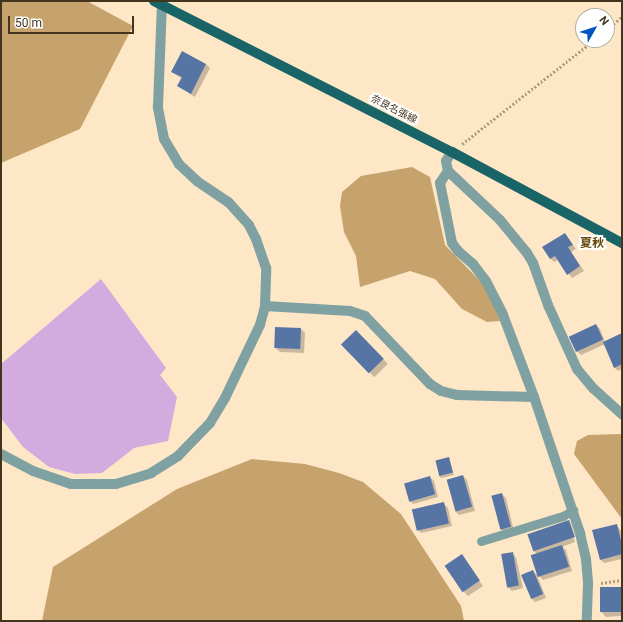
<!DOCTYPE html>
<html>
<head>
<meta charset="utf-8">
<style>
  body { margin:0 }
  #map { position:relative; width:623px; height:622px; overflow:hidden; background:#fde7c6; font-family:Roboto,"Noto Sans JP",sans-serif }
  div>[style] { position:absolute }
  .forest>* { inset:0; background:#c6a36c }
  .water>* { inset:0; background:#d3acdf }
  .shadow>* { inset:0; background:#0003; transform-origin:0 0 }
  .building>* { inset:0; background:#5675a5; transform-origin:0 0 }
  .path>* { height:2.5px; margin-top:-1.25px; transform-origin:0; background:repeating-linear-gradient(90deg,#b09d80 0 2px,transparent 0 4px) }
  .service>* { height:9px; margin:-4.5px; padding:0 4.5px; transform-origin:4.5px; border-radius:4.5px; background:#80a1a2 }
  .minor>* { height:10px; margin:-5px; padding:0 5px; transform-origin:5px; border-radius:5px; background:#80a1a2 }
  .tertiary>* { height:10px; margin:-5px; padding:0 5px; transform-origin:5px; border-radius:5px; background:#80a1a2 }
  .primary>* { height:10px; margin:-5px; padding:0 5px; transform-origin:5px; border-radius:5px; background:#196466 }
  span { translate:-50% -50%; white-space:nowrap; text-align:center; line-height:1.15; -webkit-text-stroke:4px #fff; paint-order:stroke }
  .street-label { font-size:10px; color:#43341e }
  .quarter-label { font-size:12px; color:#644508; font-weight:700 }
  .frame { position:absolute; inset:0; border:2px solid #43341e; pointer-events:none }
  .north { position:absolute; left:575px; top:8px; width:40px; height:40px; box-sizing:border-box; background:#fff; border:1px solid #b4aea5; border-radius:50%; rotate:51deg; font-size:11px; font-weight:700; line-height:16px; text-align:center; color:#43341e }
  .north::after { content:''; display:block; margin:auto; width:14px; height:18px; background:#0055be; clip-path:polygon(50% 0,100% 100%,50% 72%,0 100%) }
  .scale { position:absolute; left:8px; top:16px; width:126px; height:18px; box-sizing:border-box; border:2px solid #43341e; border-top:0; padding-left:5px; font-size:12px; line-height:14px; white-space:nowrap; color:#43341e; -webkit-text-stroke:3px #fff; paint-order:stroke }
</style>
</head>
<body>
<div id="map">
  <div class="forest">
    <div style="clip-path:polygon(1px 1px,87px 1px,133px 26px,80px 129px,1px 163px)"></div>
    <div style="clip-path:polygon(412px 167px,430px 177px,445px 245px,483px 284px,497px 311px,500px 321px,487px 322px,462px 309px,435px 279px,410px 271px,360px 287px,356px 256px,344px 232px,340px 206px,342px 192px,361px 176px)"></div>
    <div style="clip-path:polygon(620px 434px,622px 436px,622px 519px,574px 454px,577px 441px,588px 435px)"></div>
    <div style="clip-path:polygon(252px 459px,305px 464px,339px 473px,363px 482px,401px 514px,461px 606px,464px 621px,42px 621px,53px 567px,177px 489px)"></div>
  </div>
  <div class="water">
    <div style="clip-path:polygon(101px 279px,166px 368px,160px 375px,177px 397px,168px 441px,134px 448px,102px 473px,75px 474px,49px 467px,23px 447px,1px 418px,1px 364px)"></div>
  </div>
  <div class="shadow">
    <div style="clip-path:polygon(206px 64px,210px 68px,195px 97px,178px 86px,182px 79px,172px 72px)"></div>
    <div style="clip-path:polygon(565px 234px,576px 249px,571px 252px,584px 271px,572px 278px,558px 260px,554px 262px,550px 258px)"></div>
    <div style="clip-path:polygon(596px 325px,600px 329px,605px 342px,622px 335px,622px 369px,618px 371px,614px 367px,605px 344px,581px 355px,577px 351px)"></div>
    <div style="clip-path:polygon(276px 328px,301px 329px,305px 333px,304px 353px,280px 352px,276px 348px)"></div>
    <div style="left:356px;top:332px;width:45px;height:19px;rotate:45deg"></div>
    <div style="clip-path:polygon(449px 458px,454px 475px,441px 478px,439px 476px)"></div>
    <div style="clip-path:polygon(463px 476px,467px 480px,475px 511px,459px 515px,455px 511px,447px 480px)"></div>
    <div style="clip-path:polygon(430px 477px,434px 481px,438px 497px,413px 504px,409px 500px)"></div>
    <div style="clip-path:polygon(502px 494px,506px 498px,514px 531px,505px 533px,501px 529px)"></div>
    <div style="clip-path:polygon(444px 504px,448px 508px,452px 526px,421px 533px,417px 529px)"></div>
    <div style="clip-path:polygon(568px 521px,572px 525px,577px 541px,571px 524px,569px 524px,575px 542px,562px 547px,566px 550px,572px 571px,543px 580px,539px 576px,537px 554px,534px 551px,528px 535px)"></div>
    <div style="clip-path:polygon(616px 525px,620px 529px,622px 535px,622px 559px,604px 563px,600px 559px)"></div>
    <div style="clip-path:polygon(512px 553px,516px 557px,523px 588px,512px 591px,508px 587px)"></div>
    <div style="clip-path:polygon(462px 556px,483px 586px,468px 596px,464px 592px)"></div>
    <div style="clip-path:polygon(533px 571px,537px 575px,546px 598px,535px 602px,531px 598px)"></div>
    <div style="clip-path:polygon(622px 588px,622px 616px,606px 617px,602px 613px)"></div>
  </div>
  <div class="building">
    <div style="clip-path:polygon(182px 51px,206px 64px,191px 94px,177px 86px,182px 77px,171px 72px)"></div>
    <div style="clip-path:polygon(565px 233px,573px 245px,568px 247px,580px 266px,567px 275px,555px 256px,550px 259px,542px 247px)"></div>
    <div style="left:596px;top:324px;width:17px;height:30px;rotate:65deg"></div>
    <div style="left:275px;top:327px;width:26px;height:21px;rotate:2deg"></div>
    <div style="left:356px;top:330px;width:40px;height:21px;rotate:46deg"></div>
    <div style="clip-path:polygon(622px 333px,622px 364px,614px 368px,603px 342px)"></div>
    <div style="left:449px;top:457px;width:16px;height:14px;rotate:76deg"></div>
    <div style="left:463px;top:475px;width:33px;height:17px;rotate:74deg"></div>
    <div style="left:430px;top:476px;width:19px;height:27px;rotate:74deg"></div>
    <div style="left:502px;top:493px;width:35px;height:11px;rotate:75deg"></div>
    <div style="left:444px;top:502px;width:22px;height:33px;rotate:77deg"></div>
    <div style="left:569px;top:520px;width:18px;height:44px;rotate:71deg"></div>
    <div style="clip-path:polygon(617px 524px,622px 545px,622px 554px,600px 560px,592px 530px)"></div>
    <div style="left:562px;top:545px;width:23px;height:33px;rotate:72deg"></div>
    <div style="left:513px;top:552px;width:34px;height:12px;rotate:80deg"></div>
    <div style="left:462px;top:554px;width:32px;height:21px;rotate:56deg"></div>
    <div style="left:533px;top:570px;width:26px;height:13px;rotate:67deg"></div>
    <div style="left:622px;top:587px;width:25px;height:22px;rotate:90deg"></div>
  </div>
  <div class="path">
    <div style="left:607px;top:29px;width:19px;rotate:-39deg"></div>
    <div style="left:462px;top:144px;width:168px;rotate:-38.2deg"></div>
    <div style="left:601px;top:583px;width:21px;rotate:-8deg"></div>
  </div>
  <div class="service">
    <div style="left:481px;top:541px;width:86px;rotate:-17deg"></div>
    <div style="left:563px;top:516px;width:12px;rotate:-31deg"></div>
  </div>
  <div class="minor">
    <div style="left:452px;top:152px;width:11px;rotate:124deg"></div>
    <div style="left:446px;top:161px;width:10px;rotate:79deg"></div>
    <div style="left:448px;top:171px;width:71px;rotate:43.3deg"></div>
    <div style="left:500px;top:220px;width:43px;rotate:50.7deg"></div>
    <div style="left:527px;top:253px;width:12px;rotate:59deg"></div>
    <div style="left:533px;top:263px;width:45px;rotate:70.3deg"></div>
    <div style="left:548px;top:305px;width:70px;rotate:65.6deg"></div>
    <div style="left:577px;top:369px;width:26px;rotate:50deg"></div>
    <div style="left:594px;top:389px;width:38px;rotate:42deg"></div>
    <div style="left:448px;top:171px;width:14px;rotate:124deg"></div>
    <div style="left:440px;top:183px;width:61px;rotate:78.7deg"></div>
    <div style="left:452px;top:243px;width:10px;rotate:53deg"></div>
    <div style="left:458px;top:251px;width:20px;rotate:41deg"></div>
    <div style="left:473px;top:264px;width:21px;rotate:53deg"></div>
    <div style="left:486px;top:281px;width:38px;rotate:63deg"></div>
    <div style="left:503px;top:315px;width:88px;rotate:69.3deg"></div>
    <div style="left:265px;top:306px;width:85px;rotate:3.4deg"></div>
    <div style="left:350px;top:311px;width:16px;rotate:18deg"></div>
    <div style="left:365px;top:316px;width:94px;rotate:46.3deg"></div>
    <div style="left:430px;top:384px;width:13px;rotate:32deg"></div>
    <div style="left:441px;top:391px;width:16px;rotate:14deg"></div>
    <div style="left:457px;top:395px;width:77px;rotate:1.5deg"></div>
    <div style="left:534px;top:397px;width:144px;rotate:71.3deg"></div>
    <div style="left:580px;top:533px;width:27px;rotate:77deg"></div>
    <div style="left:586px;top:559px;width:25px;rotate:85deg"></div>
    <div style="left:588px;top:584px;width:37px;rotate:92deg"></div>
  </div>
  <div class="tertiary">
    <div style="left:1px;top:454px;width:36px;rotate:28deg"></div>
    <div style="left:33px;top:471px;width:40px;rotate:18.9deg"></div>
    <div style="left:71px;top:484px;width:45px"></div>
    <div style="left:116px;top:484px;width:37px;rotate:-17deg"></div>
    <div style="left:151px;top:473px;width:32px;rotate:-32deg"></div>
    <div style="left:178px;top:456px;width:46px;rotate:-45.9deg"></div>
    <div style="left:210px;top:423px;width:29px;rotate:-59deg"></div>
    <div style="left:225px;top:398px;width:81px;rotate:-64.4deg"></div>
    <div style="left:260px;top:325px;width:20px;rotate:-75deg"></div>
    <div style="left:265px;top:306px;width:38px;rotate:-88deg"></div>
    <div style="left:266px;top:268px;width:31px;rotate:-109deg"></div>
    <div style="left:256px;top:239px;width:16px;rotate:-117deg"></div>
    <div style="left:249px;top:225px;width:31px;rotate:-132deg"></div>
    <div style="left:228px;top:202px;width:37px;rotate:-146deg"></div>
    <div style="left:197px;top:181px;width:25px;rotate:-137deg"></div>
    <div style="left:179px;top:164px;width:29px;rotate:-121deg"></div>
    <div style="left:164px;top:139px;width:33px;rotate:-101deg"></div>
    <div style="left:158px;top:107px;width:103px;rotate:-87.8deg"></div>
  </div>
  <div class="primary">
    <div style="left:154px;top:1px;width:334px;rotate:26.9deg"></div>
    <div style="left:452px;top:152px;width:193px;rotate:28.2deg"></div>
  </div>
  <div class="street-label">
    <span style="left:394px;top:109px;rotate:27deg">奈良名張線</span>
  </div>
  <div class="quarter-label">
    <span style="left:592px;top:244px">夏秋</span>
  </div>
  <div class="frame"></div>
  <div class="north">N</div>
  <div class="scale">50 m</div>
</div>
</body>
</html>
